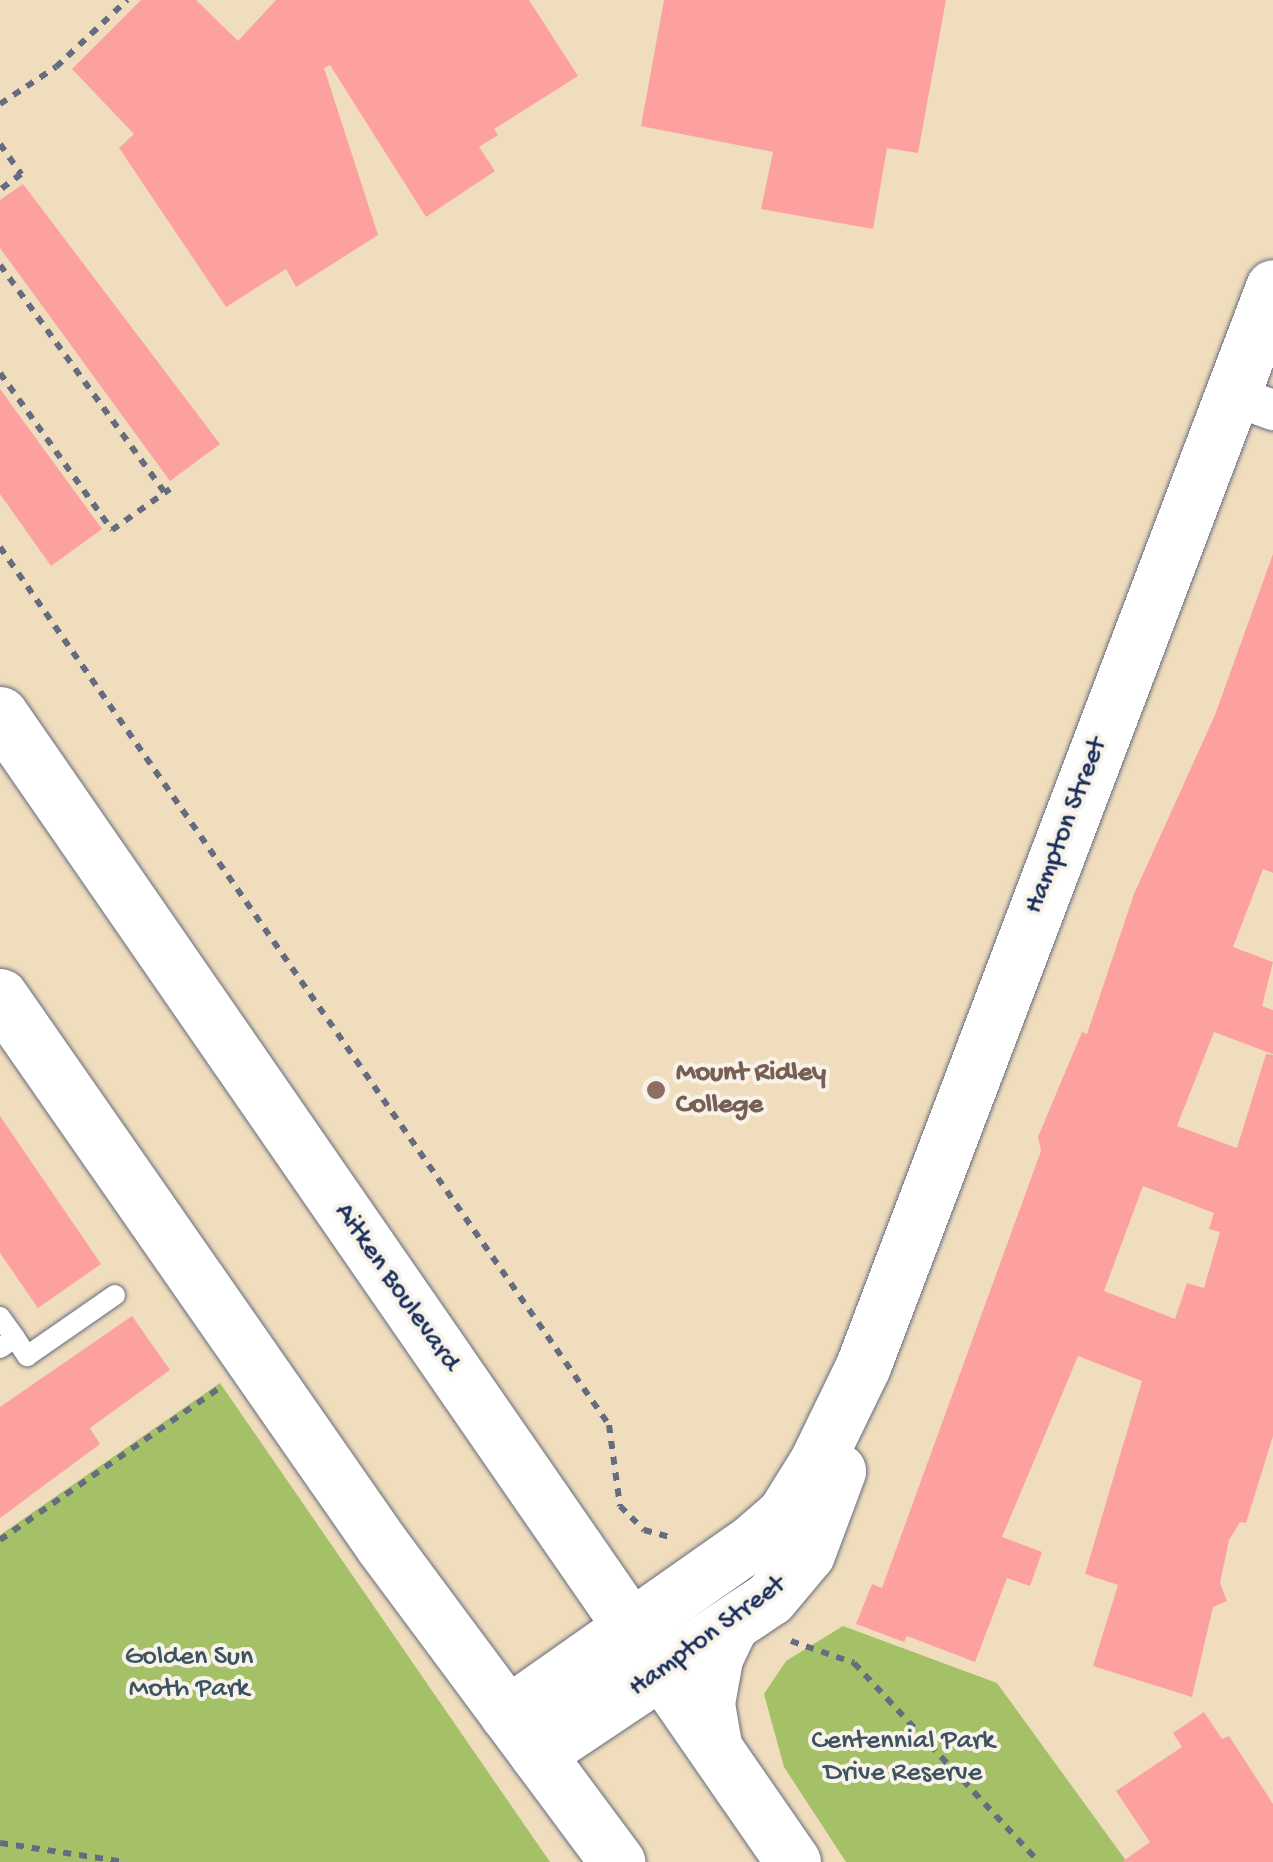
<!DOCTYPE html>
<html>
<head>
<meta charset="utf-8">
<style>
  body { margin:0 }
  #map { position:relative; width:1273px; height:1862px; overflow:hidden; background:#f0ddbd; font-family:"Gochi Hand",sans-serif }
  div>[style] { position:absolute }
  .green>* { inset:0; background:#a4c168 }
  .building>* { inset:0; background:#fca19f }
  .path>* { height:6px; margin-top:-3px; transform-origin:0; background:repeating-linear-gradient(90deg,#666c7f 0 8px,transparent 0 16px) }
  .roads { filter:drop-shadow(0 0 2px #666c7f) drop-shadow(0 0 2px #666c7f) }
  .lane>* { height:20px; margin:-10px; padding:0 10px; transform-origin:10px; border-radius:10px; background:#fff }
  .street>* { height:40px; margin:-20px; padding:0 20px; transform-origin:20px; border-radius:20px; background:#fff }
  .secondary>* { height:55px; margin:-27.5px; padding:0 27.5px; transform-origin:27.5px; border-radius:27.5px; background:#fff }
  .dots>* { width:28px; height:28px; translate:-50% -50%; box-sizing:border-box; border:5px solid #f7f3e8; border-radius:50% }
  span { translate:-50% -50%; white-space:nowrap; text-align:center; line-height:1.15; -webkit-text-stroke:8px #f7f3e8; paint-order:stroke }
  .street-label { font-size:28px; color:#1b2f5e }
  .education-label { font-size:28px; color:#785e54; font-weight:700 }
  .left { translate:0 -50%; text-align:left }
  .park-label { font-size:28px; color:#3d5460 }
</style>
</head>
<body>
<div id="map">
  <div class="green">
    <div style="clip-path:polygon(220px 1383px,550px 1862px,0 1862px,0 1535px)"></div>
    <div style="clip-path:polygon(843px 1626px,997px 1683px,1127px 1862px,846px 1862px,784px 1767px,764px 1694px,786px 1661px)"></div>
  </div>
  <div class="building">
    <div style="clip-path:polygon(141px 0,196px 0,238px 41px,276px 0,529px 0,578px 76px,494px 129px,498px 135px,479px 147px,495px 171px,426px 217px,330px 65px,324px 68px,378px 235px,296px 287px,286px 269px,226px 307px,119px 148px,134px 134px,72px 69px)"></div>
    <div style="clip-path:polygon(664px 0,946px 0,918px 153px,887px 148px,873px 229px,761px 209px,773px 152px,641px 126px)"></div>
    <div style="clip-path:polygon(23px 184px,220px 444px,170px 481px,0 248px,0 200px)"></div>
    <div style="clip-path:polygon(0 389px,102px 529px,51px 566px,0 494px)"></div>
    <div style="clip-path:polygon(evenodd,1273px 554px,1273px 873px,1263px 869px,1233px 947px,1273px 962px,1262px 1006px,1273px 1010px,1273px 1054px,1214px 1032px,1177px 1126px,1237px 1148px,1266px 1054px,1273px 1055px,1273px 1436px,1246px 1523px,1240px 1522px,1229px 1540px,1220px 1583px,1227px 1601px,1213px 1607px,1192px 1697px,1093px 1666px,1118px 1585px,1085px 1574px,1142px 1381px,1078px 1356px,1002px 1537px,1042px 1552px,1030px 1586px,1007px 1578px,975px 1662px,907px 1636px,904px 1642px,856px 1624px,872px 1584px,882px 1588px,1041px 1151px,1038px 1137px,1082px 1032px,1087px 1034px,1134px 894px,1215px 715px,1273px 554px,1143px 1186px,1214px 1213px,1209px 1229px,1220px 1232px,1204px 1288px,1187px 1283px,1175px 1319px,1104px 1291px,1143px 1186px)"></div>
    <div style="clip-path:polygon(0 1116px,101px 1264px,38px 1308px,0 1253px)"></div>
    <div style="clip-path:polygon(132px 1316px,170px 1370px,90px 1428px,100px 1444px,0 1518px,0 1407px)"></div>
    <div style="clip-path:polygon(1204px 1712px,1222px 1739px,1229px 1736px,1273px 1804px,1273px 1862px,1122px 1862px,1150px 1842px,1116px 1791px,1182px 1747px,1173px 1733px)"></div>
  </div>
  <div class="path">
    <div style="left:0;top:104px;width:67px;rotate:-33.5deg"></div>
    <div style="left:56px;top:67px;width:98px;rotate:-43.3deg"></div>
    <div style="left:0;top:144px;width:37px;rotate:55deg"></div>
    <div style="left:21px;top:174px;width:26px;rotate:143deg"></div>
    <div style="left:0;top:265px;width:281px;rotate:54.1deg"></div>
    <div style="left:0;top:373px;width:193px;rotate:54.5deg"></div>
    <div style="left:112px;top:530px;width:71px;rotate:-35.3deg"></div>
    <div style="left:0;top:547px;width:1069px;rotate:55.25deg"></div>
    <div style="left:609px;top:1425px;width:82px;rotate:82.3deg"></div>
    <div style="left:620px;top:1506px;width:34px;rotate:45deg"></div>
    <div style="left:644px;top:1530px;width:31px;rotate:15deg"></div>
    <div style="left:0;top:1540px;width:269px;rotate:-34.7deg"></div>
    <div style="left:791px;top:1641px;width:67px;rotate:19.2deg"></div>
    <div style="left:854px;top:1663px;width:272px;rotate:47.1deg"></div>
    <div style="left:0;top:1843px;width:126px;rotate:8.6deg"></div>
  </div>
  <div class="roads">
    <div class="lane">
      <div style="left:0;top:1317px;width:26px;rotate:54deg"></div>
      <div style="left:15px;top:1338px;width:18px;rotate:146deg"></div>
      <div style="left:15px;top:1338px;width:22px;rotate:56deg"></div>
      <div style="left:27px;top:1356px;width:107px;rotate:-34.7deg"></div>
    </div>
    <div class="street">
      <div style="left:1231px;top:395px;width:45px;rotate:19.7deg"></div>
      <div style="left:724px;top:1756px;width:53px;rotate:-99.8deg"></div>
      <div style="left:715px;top:1704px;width:45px;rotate:-79.7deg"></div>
      <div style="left:723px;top:1660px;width:49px;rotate:-64.5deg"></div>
    </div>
    <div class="secondary">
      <div style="left:0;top:714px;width:1395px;rotate:55.36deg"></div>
      <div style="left:0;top:996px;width:669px;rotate:55.17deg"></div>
      <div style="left:382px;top:1545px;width:395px;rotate:53.4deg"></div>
      <div style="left:507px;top:1714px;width:301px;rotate:-35.1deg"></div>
      <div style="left:753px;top:1541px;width:41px;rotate:-41.1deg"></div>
      <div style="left:784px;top:1514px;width:60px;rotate:-57.9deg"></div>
      <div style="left:816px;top:1463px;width:108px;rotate:-64.1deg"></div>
      <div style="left:863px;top:1366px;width:1154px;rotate:-69.19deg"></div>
      <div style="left:537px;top:1754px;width:280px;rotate:-33.8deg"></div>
      <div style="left:770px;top:1598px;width:57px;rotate:-49.9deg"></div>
      <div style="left:807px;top:1554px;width:89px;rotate:-69.5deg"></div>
    </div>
  </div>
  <div class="dots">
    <div style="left:656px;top:1090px;background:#8d6e63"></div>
  </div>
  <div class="street-label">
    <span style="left:1067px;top:826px;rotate:-69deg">Hampton Street</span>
    <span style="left:396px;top:1288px;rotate:55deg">Aitken Boulevard</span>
    <span style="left:708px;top:1637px;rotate:-36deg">Hampton Street</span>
  </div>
  <div class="education-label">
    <span class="left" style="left:676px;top:1090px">Mount Ridley<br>College</span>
  </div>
  <div class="park-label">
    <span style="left:189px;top:1674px">Golden Sun<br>Moth Park</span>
    <span style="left:903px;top:1758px">Centennial Park<br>Drive Reserve</span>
  </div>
</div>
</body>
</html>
